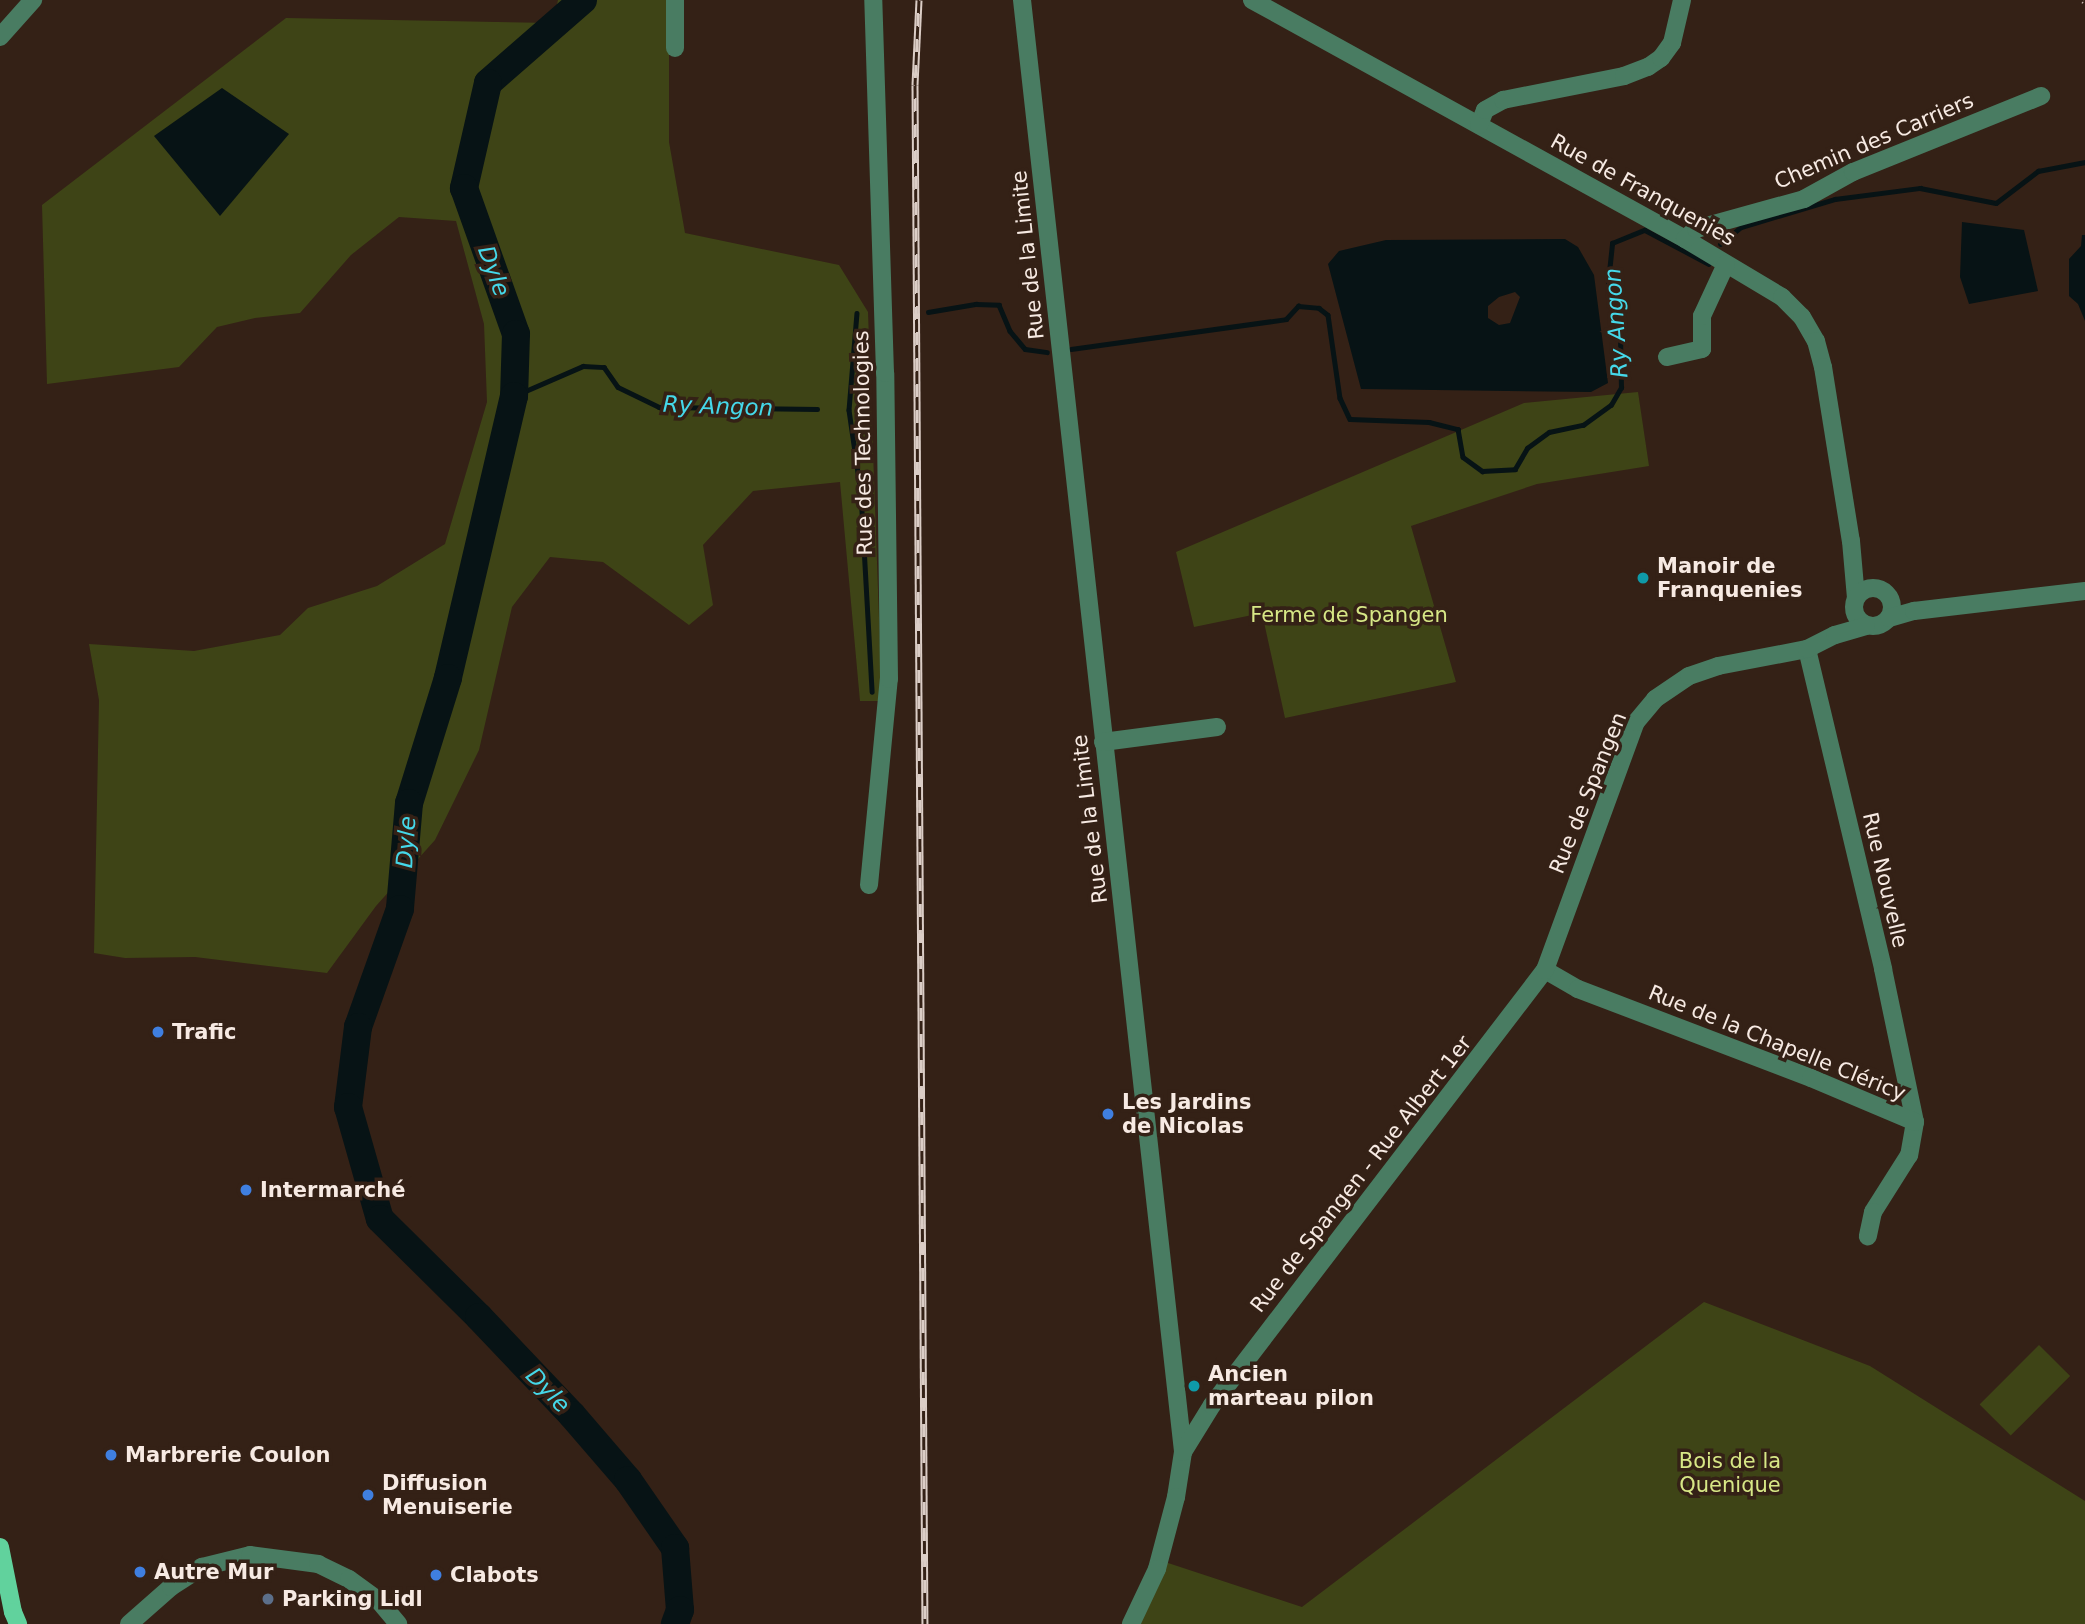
<!DOCTYPE html>
<html>
<head>
<meta charset="utf-8">
<style>
  body { margin:0 }
  #map { position:relative; width:2085px; height:1624px; overflow:hidden; background:#342116; font-family:"DejaVu Sans",sans-serif }
  div>[style] { position:absolute }
  .green>* { inset:0; background:#3e4416; transform-origin:0 0 }
  .water>* { inset:0; background:#071315 }
  .stream>* { height:4.5px; margin:-2.25px; padding:0 2.25px; transform-origin:2.25px; border-radius:2.25px; background:#071315 }
  .river>* { height:28px; margin:-14px; padding:0 14px; transform-origin:14px; border-radius:14px; background:#071315 }
  .minor>* { height:18px; margin:-9px; padding:0 9px; transform-origin:9px; border-radius:9px; background:#497c62 }
  .minor>.ring { margin:-9px; padding:0; box-sizing:content-box; background:none; border:18px solid #497c62; border-radius:50% }
  .major>* { height:18px; margin:-9px; padding:0 9px; transform-origin:9px; border-radius:9px; background:#61d29d }
  .rail>* { height:7px; margin-top:-3.5px; transform-origin:0; background:repeating-linear-gradient(90deg,#342116 0 13px,#dbcdc6 0 26px); box-sizing:border-box; border-block:2px solid #dbcdc6 }
  .dots>* { width:19px; height:19px; translate:-50% -50%; box-sizing:border-box; border:4px solid #342116; border-radius:50% }
  span { translate:-50% -50%; white-space:nowrap; text-align:center; line-height:1.15; -webkit-text-stroke:7px #342116; paint-order:stroke }
  .street-label { font-size:21px; color:#f7eae3 }
  .poi-label { font-size:21px; color:#f7eae3; font-weight:700 }
  .left { translate:0 -50%; text-align:left }
  .park-label { font-size:21px; color:#d7e786 }
  .water-label { font-size:23px; color:#45d8e9; font-style:italic }
</style>
</head>
<body>
<div id="map">
  <div class="green">
    <div style="clip-path:polygon(558px 0,669px 0,669px 142px,685px 233px,839px 265px,868px 312px,882px 701px,860px 701px,840px 482px,753px 491px,703px 545px,713px 605px,689px 625px,603px 562px,550px 557px,512px 607px,479px 750px,435px 840px,376px 906px,327px 973px,195px 957px,125px 958px,94px 953px,99px 700px,89px 644px,194px 651px,280px 635px,308px 608px,377px 586px,445px 544px,487px 402px,484px 324px,456px 221px,399px 217px,351px 255px,300px 313px,255px 318px,217px 327px,179px 367px,47px 384px,42px 205px,286px 18px,553px 23px)"></div>
    <div style="clip-path:polygon(1638px 392px,1649px 466px,1537px 484px,1411px 526px,1456px 682px,1285px 718px,1262px 613px,1194px 627px,1176px 552px,1524px 403px)"></div>
    <div style="clip-path:polygon(1704px 1302px,1870px 1366px,2085px 1501px,2085px 1624px,1135px 1624px,1159px 1560px,1302px 1607px)"></div>
    <div style="left:2039px;top:1345px;width:44px;height:84px;rotate:45deg"></div>
  </div>
  <div class="water">
    <div style="clip-path:polygon(222px 88px,289px 134px,220px 216px,154px 136px)"></div>
    <div style="clip-path:polygon(1962px 222px,2024px 230px,2038px 291px,1969px 304px,1960px 277px)"></div>
    <div style="clip-path:polygon(2082px 235px,2085px 235px,2085px 321px,2078px 304px,2069px 296px,2069px 259px,2081px 246px)"></div>
    <div style="clip-path:polygon(evenodd,1565px 239px,1578px 247px,1594px 275px,1608px 383px,1591px 392px,1361px 389px,1328px 264px,1339px 251px,1386px 240px,1565px 239px,1515px 292px,1520px 297px,1510px 323px,1499px 325px,1488px 318px,1488px 306px,1499px 297px,1515px 292px)"></div>
  </div>
  <div class="stream">
    <div style="left:1720px;top:244px;width:27px;rotate:-39deg"></div>
    <div style="left:1741px;top:227px;width:98px;rotate:-16.6deg"></div>
    <div style="left:1835px;top:199px;width:86px;rotate:-7.4deg"></div>
    <div style="left:1920px;top:188px;width:77px;rotate:11.2deg"></div>
    <div style="left:1996px;top:203px;width:53px;rotate:-37.3deg"></div>
    <div style="left:2038px;top:171px;width:48px;rotate:-10.8deg"></div>
    <div style="left:928px;top:312px;width:49px;rotate:-9.5deg"></div>
    <div style="left:976px;top:304px;width:23px;rotate:2deg"></div>
    <div style="left:999px;top:305px;width:28px;rotate:67deg"></div>
    <div style="left:1010px;top:331px;width:23px;rotate:50deg"></div>
    <div style="left:1025px;top:349px;width:22px;rotate:8deg"></div>
    <div style="left:857px;top:313px;width:97px;rotate:94.7deg"></div>
    <div style="left:849px;top:410px;width:84px;rotate:81.8deg"></div>
    <div style="left:861px;top:493px;width:199px;rotate:86.8deg"></div>
    <div style="left:1071px;top:349px;width:217px;rotate:-7.9deg"></div>
    <div style="left:1286px;top:319px;width:18px;rotate:-47deg"></div>
    <div style="left:1298px;top:306px;width:21px;rotate:5deg"></div>
    <div style="left:1319px;top:308px;width:11px;rotate:38deg"></div>
    <div style="left:1328px;top:315px;width:84px;rotate:81.8deg"></div>
    <div style="left:1340px;top:398px;width:23px;rotate:65deg"></div>
    <div style="left:1350px;top:419px;width:79px;rotate:2.2deg"></div>
    <div style="left:1429px;top:422px;width:30px;rotate:14deg"></div>
    <div style="left:1458px;top:429px;width:28px;rotate:80deg"></div>
    <div style="left:1463px;top:457px;width:24px;rotate:36deg"></div>
    <div style="left:1482px;top:471px;width:33px;rotate:-3deg"></div>
    <div style="left:1515px;top:469px;width:24px;rotate:-60deg"></div>
    <div style="left:1527px;top:448px;width:27px;rotate:-36deg"></div>
    <div style="left:1549px;top:432px;width:35px;rotate:-12deg"></div>
    <div style="left:1583px;top:425px;width:34px;rotate:-36deg"></div>
    <div style="left:1611px;top:405px;width:20px;rotate:-60deg"></div>
    <div style="left:1621px;top:388px;width:52px;rotate:-91.1deg"></div>
    <div style="left:1620px;top:336px;width:55px;rotate:-102.5deg"></div>
    <div style="left:1608px;top:282px;width:39px;rotate:-84deg"></div>
    <div style="left:1612px;top:243px;width:35px;rotate:-22deg"></div>
    <div style="left:1645px;top:230px;width:72px;rotate:28deg"></div>
    <div style="left:514px;top:396px;width:75px;rotate:-23.5deg"></div>
    <div style="left:583px;top:366px;width:21px;rotate:3deg"></div>
    <div style="left:604px;top:367px;width:24px;rotate:55deg"></div>
    <div style="left:618px;top:387px;width:46px;rotate:26deg"></div>
    <div style="left:659px;top:407px;width:158px;rotate:0.7deg"></div>
  </div>
  <div class="river">
    <div style="left:583px;top:0;width:126px;rotate:138.9deg"></div>
    <div style="left:488px;top:83px;width:108px;rotate:102.9deg"></div>
    <div style="left:464px;top:188px;width:155px;rotate:70.4deg"></div>
    <div style="left:516px;top:334px;width:62px;rotate:91.8deg"></div>
    <div style="left:514px;top:396px;width:290px;rotate:103.2deg"></div>
    <div style="left:448px;top:678px;width:131px;rotate:107.3deg"></div>
    <div style="left:409px;top:803px;width:106px;rotate:94.9deg"></div>
    <div style="left:400px;top:909px;width:125px;rotate:109.6deg"></div>
    <div style="left:358px;top:1027px;width:81px;rotate:97.1deg"></div>
    <div style="left:348px;top:1107px;width:116px;rotate:74.1deg"></div>
    <div style="left:380px;top:1219px;width:139px;rotate:44.7deg"></div>
    <div style="left:479px;top:1317px;width:135px;rotate:46.5deg"></div>
    <div style="left:572px;top:1415px;width:86px;rotate:49.3deg"></div>
    <div style="left:628px;top:1480px;width:83px;rotate:55.3deg"></div>
    <div style="left:675px;top:1548px;width:62px;rotate:85.4deg"></div>
    <div style="left:680px;top:1610px;width:15px;rotate:110deg"></div>
  </div>
  <div class="minor">
    <div style="left:1022px;top:0;width:1461px;rotate:83.67deg"></div>
    <div style="left:1183px;top:1452px;width:46px;rotate:98.8deg"></div>
    <div style="left:1176px;top:1497px;width:74px;rotate:104.8deg"></div>
    <div style="left:1157px;top:1569px;width:61px;rotate:115.3deg"></div>
    <div style="left:1252px;top:0;width:495px;rotate:28.9deg"></div>
    <div style="left:1685px;top:239px;width:113px;rotate:30.9deg"></div>
    <div style="left:1782px;top:297px;width:28px;rotate:45deg"></div>
    <div style="left:1802px;top:317px;width:28px;rotate:60deg"></div>
    <div style="left:1816px;top:341px;width:27px;rotate:75deg"></div>
    <div style="left:1823px;top:367px;width:176px;rotate:80.9deg"></div>
    <div style="left:1851px;top:541px;width:57px;rotate:85deg"></div>
    <div style="left:0;top:37px;width:50px;rotate:-48.3deg"></div>
    <div style="left:675px;top:48px;width:48px;rotate:-90deg"></div>
    <div style="left:1479px;top:125px;width:16px;rotate:-68deg"></div>
    <div style="left:1485px;top:110px;width:21px;rotate:-29deg"></div>
    <div style="left:1503px;top:100px;width:123px;rotate:-11.2deg"></div>
    <div style="left:1624px;top:76px;width:26px;rotate:-21deg"></div>
    <div style="left:1648px;top:67px;width:16px;rotate:-35deg"></div>
    <div style="left:1661px;top:58px;width:19px;rotate:-54deg"></div>
    <div style="left:1672px;top:43px;width:44px;rotate:-76.9deg"></div>
    <div style="left:1685px;top:239px;width:15px;rotate:-42deg"></div>
    <div style="left:1696px;top:229px;width:112px;rotate:-15.5deg"></div>
    <div style="left:1804px;top:199px;width:56px;rotate:-28.9deg"></div>
    <div style="left:1853px;top:172px;width:203px;rotate:-22deg"></div>
    <div style="left:1667px;top:357px;width:36px;rotate:-13deg"></div>
    <div style="left:1702px;top:349px;width:33px;rotate:-90deg"></div>
    <div style="left:1702px;top:316px;width:57px;rotate:-65.2deg"></div>
    <div class="ring" style="left:1854px;top:588px;width:20px;height:20px"></div>
    <div style="left:1889px;top:618px;width:26px;rotate:-16deg"></div>
    <div style="left:1914px;top:611px;width:172px;rotate:-6.7deg"></div>
    <div style="left:1807px;top:649px;width:329px;rotate:76.6deg"></div>
    <div style="left:1883px;top:969px;width:156px;rotate:78.2deg"></div>
    <div style="left:1915px;top:1122px;width:34px;rotate:100deg"></div>
    <div style="left:1909px;top:1155px;width:67px;rotate:122.3deg"></div>
    <div style="left:1873px;top:1212px;width:25px;rotate:102deg"></div>
    <div style="left:1103px;top:742px;width:115px;rotate:-7.5deg"></div>
    <div style="left:869px;top:885px;width:207px;rotate:-84.5deg"></div>
    <div style="left:889px;top:679px;width:306px;rotate:-90.7deg"></div>
    <div style="left:885px;top:373px;width:373px;rotate:-91.8deg"></div>
    <div style="left:1545px;top:970px;width:38px;rotate:30deg"></div>
    <div style="left:1578px;top:989px;width:249px;rotate:20.9deg"></div>
    <div style="left:1811px;top:1078px;width:113px;rotate:22.9deg"></div>
    <div style="left:1183px;top:1452px;width:55px;rotate:-58.3deg"></div>
    <div style="left:1212px;top:1405px;width:548px;rotate:-52.57deg"></div>
    <div style="left:1545px;top:970px;width:264px;rotate:-69.9deg"></div>
    <div style="left:1636px;top:722px;width:30px;rotate:-50deg"></div>
    <div style="left:1655px;top:699px;width:41px;rotate:-34.1deg"></div>
    <div style="left:1689px;top:676px;width:31px;rotate:-19deg"></div>
    <div style="left:1718px;top:666px;width:91px;rotate:-10.8deg"></div>
    <div style="left:1807px;top:649px;width:31px;rotate:-27deg"></div>
    <div style="left:1835px;top:635px;width:32px;rotate:-16deg"></div>
    <div style="left:129px;top:1624px;width:56px;rotate:-41.4deg"></div>
    <div style="left:171px;top:1587px;width:37px;rotate:-33deg"></div>
    <div style="left:202px;top:1567px;width:49px;rotate:-14deg"></div>
    <div style="left:250px;top:1555px;width:69px;rotate:7.5deg"></div>
    <div style="left:318px;top:1564px;width:34px;rotate:26deg"></div>
    <div style="left:349px;top:1579px;width:37px;rotate:36deg"></div>
    <div style="left:379px;top:1601px;width:30px;rotate:50deg"></div>
  </div>
  <div class="major">
    <div style="left:0;top:1547px;width:66px;rotate:78.7deg"></div>
    <div style="left:13px;top:1612px;width:13px;rotate:67deg"></div>
  </div>
  <div class="rail">
    <div style="left:919px;top:0;width:85px;rotate:92.7deg"></div>
    <div style="left:915px;top:85px;width:1539px;rotate:89.63deg"></div>
    <div style="left:2084px;top:0;width:1px;rotate:45deg"></div>
  </div>
  <div class="dots">
    <div style="left:1643px;top:578px;background:#0f9aa8"></div>
    <div style="left:158px;top:1032px;background:#3f7fe0"></div>
    <div style="left:1108px;top:1114px;background:#3f7fe0"></div>
    <div style="left:246px;top:1190px;background:#3f7fe0"></div>
    <div style="left:1194px;top:1386px;background:#0f9aa8"></div>
    <div style="left:111px;top:1455px;background:#3f7fe0"></div>
    <div style="left:368px;top:1495px;background:#3f7fe0"></div>
    <div style="left:140px;top:1572px;background:#3f7fe0"></div>
    <div style="left:436px;top:1575px;background:#3f7fe0"></div>
    <div style="left:268px;top:1599px;background:#5c6f8a"></div>
  </div>
  <div class="street-label">
    <span style="left:1874px;top:141px;rotate:-23deg">Chemin des Carriers</span>
    <span style="left:1643px;top:190px;rotate:29deg">Rue de Franquenies</span>
    <span style="left:1028px;top:255px;rotate:-96deg">Rue de la Limite</span>
    <span style="left:863px;top:443px;rotate:-91deg">Rue des Technologies</span>
    <span style="left:1588px;top:793px;rotate:-68deg">Rue de Spangen</span>
    <span style="left:1090px;top:819px;rotate:-97deg">Rue de la Limite</span>
    <span style="left:1885px;top:880px;rotate:77deg">Rue Nouvelle</span>
    <span style="left:1777px;top:1043px;rotate:22deg">Rue de la Chapelle Cléricy</span>
    <span style="left:1361px;top:1174px;rotate:-52deg">Rue de Spangen - Rue Albert 1er</span>
  </div>
  <div class="poi-label">
    <span class="left" style="left:1657px;top:578px">Manoir de<br>Franquenies</span>
    <span class="left" style="left:172px;top:1032px">Trafic</span>
    <span class="left" style="left:1122px;top:1114px">Les Jardins<br>de Nicolas</span>
    <span class="left" style="left:260px;top:1190px">Intermarché</span>
    <span class="left" style="left:1208px;top:1386px">Ancien<br>marteau pilon</span>
    <span class="left" style="left:125px;top:1455px">Marbrerie Coulon</span>
    <span class="left" style="left:382px;top:1495px">Diffusion<br>Menuiserie</span>
    <span class="left" style="left:154px;top:1572px">Autre Mur</span>
    <span class="left" style="left:450px;top:1575px">Clabots</span>
    <span class="left" style="left:282px;top:1599px">Parking Lidl</span>
  </div>
  <div class="park-label">
    <span style="left:1349px;top:615px">Ferme de Spangen</span>
    <span style="left:1730px;top:1473px">Bois de la<br>Quenique</span>
  </div>
  <div class="water-label">
    <span style="left:494px;top:271px;rotate:70deg">Dyle</span>
    <span style="left:1616px;top:323px;rotate:-94deg">Ry Angon</span>
    <span style="left:718px;top:406px;rotate:2deg">Ry Angon</span>
    <span style="left:406px;top:842px;rotate:-86deg">Dyle</span>
    <span style="left:548px;top:1390px;rotate:46deg">Dyle</span>
  </div>
</div>
</body>
</html>
